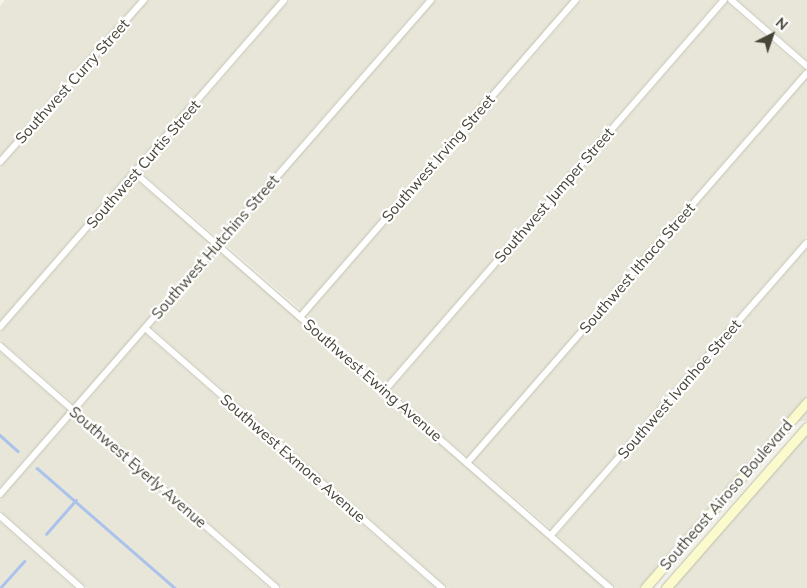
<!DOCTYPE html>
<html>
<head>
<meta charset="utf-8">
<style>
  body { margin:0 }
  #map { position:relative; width:807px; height:588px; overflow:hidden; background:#f4f3ea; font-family:Mulish,sans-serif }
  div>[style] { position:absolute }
  .residential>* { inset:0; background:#e7e6d8; transform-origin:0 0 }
  .stream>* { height:2.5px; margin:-1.25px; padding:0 1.25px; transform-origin:1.25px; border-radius:1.25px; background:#aac2ec }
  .roads { filter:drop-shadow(0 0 1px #bfbdad) drop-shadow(0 0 1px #bfbdad) }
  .street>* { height:6px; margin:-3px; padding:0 3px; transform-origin:3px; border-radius:3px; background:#fff }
  .secondary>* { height:9px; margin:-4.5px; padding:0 4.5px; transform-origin:4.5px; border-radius:4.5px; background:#fbfacc }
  span { translate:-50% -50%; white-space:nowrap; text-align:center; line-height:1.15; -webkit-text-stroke:4.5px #fff; paint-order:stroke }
  .street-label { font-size:15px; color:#474538 }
  .north { position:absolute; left:747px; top:10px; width:50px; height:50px; -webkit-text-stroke:4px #fff; paint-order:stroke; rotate:41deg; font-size:14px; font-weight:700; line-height:20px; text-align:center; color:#474538 }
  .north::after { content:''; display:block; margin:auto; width:18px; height:22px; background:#474538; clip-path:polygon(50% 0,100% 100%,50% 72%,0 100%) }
</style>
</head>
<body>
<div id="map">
  <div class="residential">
    <div style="clip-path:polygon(5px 0,138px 0,0 156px,0 6px)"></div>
    <div style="clip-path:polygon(149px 0,279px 0,0 321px,0 168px)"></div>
    <div style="clip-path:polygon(290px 0,425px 0,218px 238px,141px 172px)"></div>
    <div style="clip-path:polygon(436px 0,571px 0,301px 310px,224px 243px)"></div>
    <div style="clip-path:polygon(582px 0,718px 0,385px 384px,307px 315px)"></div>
    <div style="clip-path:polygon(738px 0,807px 0,807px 60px)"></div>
    <div style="left:727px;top:3px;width:102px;height:513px;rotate:41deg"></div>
    <div style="clip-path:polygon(807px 79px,807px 236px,551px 529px,473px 462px)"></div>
    <div style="clip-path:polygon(135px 179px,212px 245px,74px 404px,0 340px,0 333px)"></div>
    <div style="clip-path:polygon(807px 249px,807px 396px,639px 588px,617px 588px,557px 535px)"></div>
    <div style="clip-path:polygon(218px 250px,298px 320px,604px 588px,449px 588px,151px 327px)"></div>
    <div style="clip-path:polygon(145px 334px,435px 588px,283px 588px,80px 409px)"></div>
    <div style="clip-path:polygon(0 352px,68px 411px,0 487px)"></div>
    <div style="left:807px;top:409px;width:12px;height:238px;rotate:90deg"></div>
    <div style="clip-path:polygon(74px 416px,269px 588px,87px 588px,81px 582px,0 510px,0 500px)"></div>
    <div style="clip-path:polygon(807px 433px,807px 588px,671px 588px)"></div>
    <div style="clip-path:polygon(0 522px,74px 588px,0 588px)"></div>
  </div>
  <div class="stream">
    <div style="left:0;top:435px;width:24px;rotate:42deg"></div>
    <div style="left:37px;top:468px;width:183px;rotate:41deg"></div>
    <div style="left:46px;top:534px;width:45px;rotate:-48.6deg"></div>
    <div style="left:0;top:588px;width:36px;rotate:-48deg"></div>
  </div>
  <div class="roads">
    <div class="street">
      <div style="left:731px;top:0;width:101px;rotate:41deg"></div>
      <div style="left:0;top:162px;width:217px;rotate:-48.4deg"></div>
      <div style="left:135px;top:173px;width:631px;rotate:41.14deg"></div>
      <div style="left:301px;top:316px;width:419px;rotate:-49deg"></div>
      <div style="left:0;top:327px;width:433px;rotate:-49deg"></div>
      <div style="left:145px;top:328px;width:395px;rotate:41.2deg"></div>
      <div style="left:0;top:346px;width:367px;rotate:41.2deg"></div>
      <div style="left:385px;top:390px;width:517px;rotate:-49deg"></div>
      <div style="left:467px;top:463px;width:517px;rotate:-48.92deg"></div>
      <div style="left:0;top:494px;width:656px;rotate:-48.9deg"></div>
      <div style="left:0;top:516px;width:108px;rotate:41.6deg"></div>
      <div style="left:551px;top:535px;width:388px;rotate:-48.8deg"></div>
    </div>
    <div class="secondary">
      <div style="left:645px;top:588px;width:247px;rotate:-48.9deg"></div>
      <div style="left:666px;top:588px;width:214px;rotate:-48.8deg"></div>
    </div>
  </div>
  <div class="street-label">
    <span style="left:72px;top:81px;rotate:-48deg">Southwest Curry Street</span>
    <span style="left:438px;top:158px;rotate:-49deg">Southwest Irving Street</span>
    <span style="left:143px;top:164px;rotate:-49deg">Southwest Curtis Street</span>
    <span style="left:554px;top:195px;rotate:-49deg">Southwest Jumper Street</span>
    <span style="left:215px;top:247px;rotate:-49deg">Southwest Hutchins Street</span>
    <span style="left:637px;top:268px;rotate:-49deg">Southwest Ithaca Street</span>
    <span style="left:373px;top:380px;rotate:41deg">Southwest Ewing Avenue</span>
    <span style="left:679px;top:389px;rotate:-49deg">Southwest Ivanhoe Street</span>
    <span style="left:293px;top:458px;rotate:41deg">Southwest Exmore Avenue</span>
    <span style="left:138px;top:467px;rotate:41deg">Southwest Eyerly Avenue</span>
    <span style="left:726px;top:495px;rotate:-49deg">Southeast Airoso Boulevard</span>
  </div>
  <div class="north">N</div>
</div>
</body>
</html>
